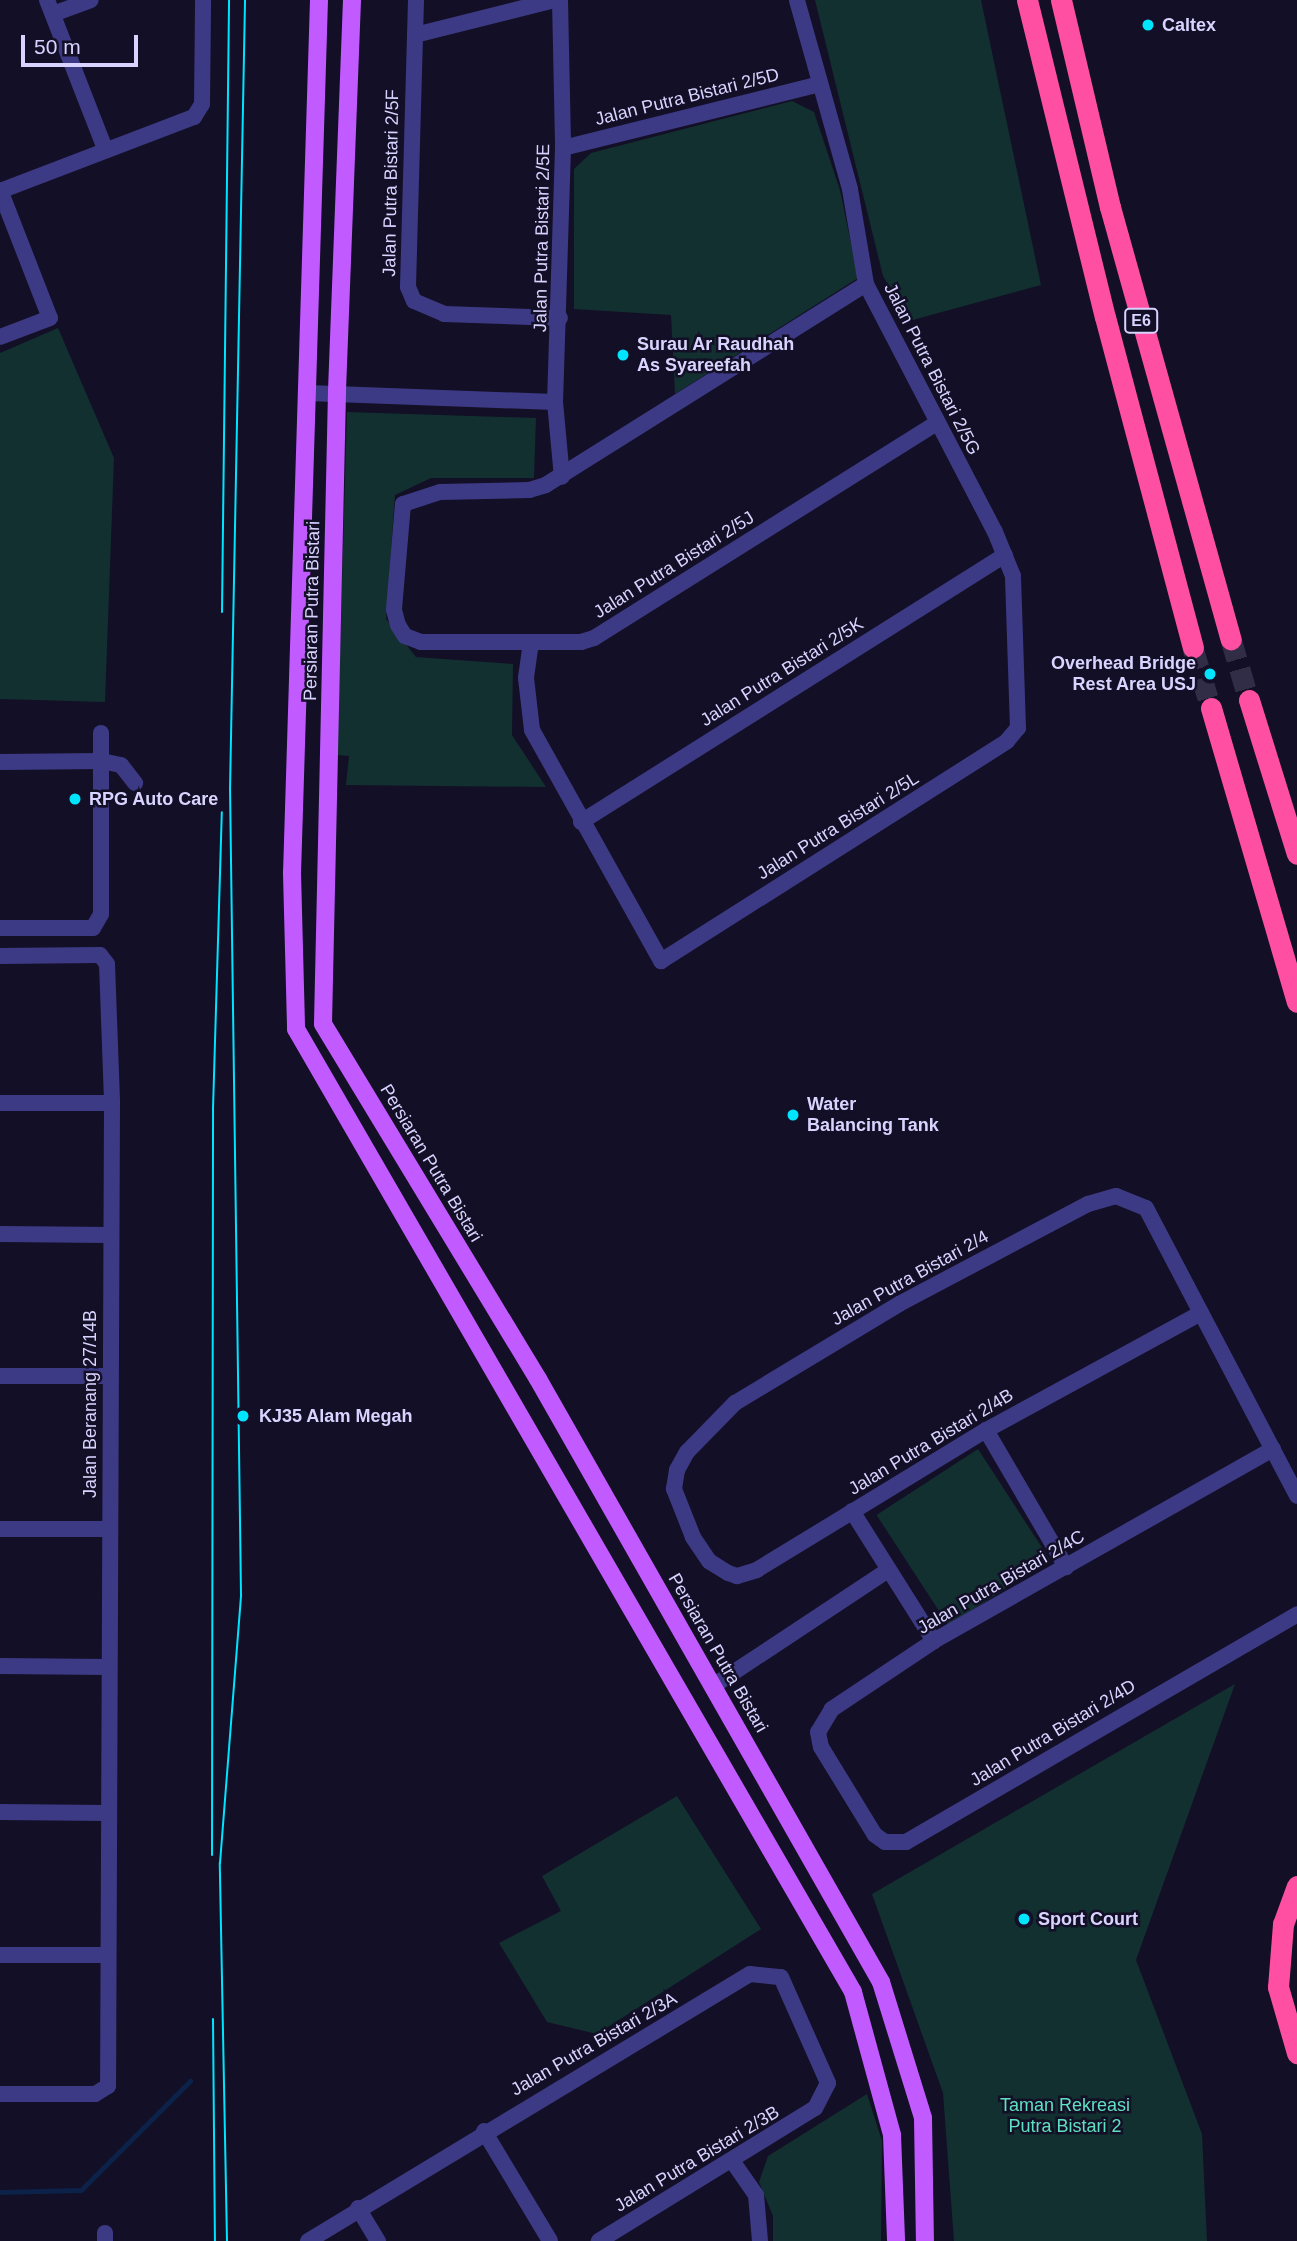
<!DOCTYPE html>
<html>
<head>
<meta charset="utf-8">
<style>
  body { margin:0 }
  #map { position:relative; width:1297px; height:2241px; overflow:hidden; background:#130f26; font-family:Arial,sans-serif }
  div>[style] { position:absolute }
  .green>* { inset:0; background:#12302f; transform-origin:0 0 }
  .stream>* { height:4.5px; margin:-2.25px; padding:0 2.25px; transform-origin:2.25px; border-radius:2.25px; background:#0c2248 }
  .highway-tunnel>* { height:21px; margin-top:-10.5px; transform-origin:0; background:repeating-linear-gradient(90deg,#312d47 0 21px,transparent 0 31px) }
  .minor>* { height:16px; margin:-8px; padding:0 8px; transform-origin:8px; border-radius:8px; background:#3d3a85 }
  .major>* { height:18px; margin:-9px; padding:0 9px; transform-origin:9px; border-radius:9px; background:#c25bff }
  .highway>* { height:21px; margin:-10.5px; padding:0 10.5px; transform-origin:10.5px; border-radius:10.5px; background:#ff4fa3 }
  .tram>* { height:2px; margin:-1px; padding:0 1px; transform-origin:1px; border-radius:1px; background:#00e5ff }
  .dots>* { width:19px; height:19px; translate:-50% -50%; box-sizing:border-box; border:4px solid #130f26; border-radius:50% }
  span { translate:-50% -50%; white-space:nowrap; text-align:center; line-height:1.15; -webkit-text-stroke:5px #130f26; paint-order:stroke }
  .shield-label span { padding:2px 5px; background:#130f26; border:2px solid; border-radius:5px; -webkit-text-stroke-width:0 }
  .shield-label { font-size:16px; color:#d9d4ff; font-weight:700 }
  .poi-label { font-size:18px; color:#d9d4ff; font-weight:700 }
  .left { translate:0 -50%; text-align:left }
  .right { translate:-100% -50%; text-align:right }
  .street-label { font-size:18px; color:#d9d4ff }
  .park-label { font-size:18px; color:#5fe0c0 }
  .scale { position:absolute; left:21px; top:35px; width:117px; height:32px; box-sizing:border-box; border:4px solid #d9d4ff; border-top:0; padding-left:9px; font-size:21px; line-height:24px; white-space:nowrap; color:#d9d4ff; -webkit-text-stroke:5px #130f26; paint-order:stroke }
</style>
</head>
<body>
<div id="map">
  <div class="green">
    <div style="clip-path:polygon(815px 0,981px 0,1041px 285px,909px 321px,883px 276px)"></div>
    <div style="clip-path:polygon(792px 101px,814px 112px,840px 190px,858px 278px,675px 394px,671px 315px,574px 309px,574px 169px,591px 153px)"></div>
    <div style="clip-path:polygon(58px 328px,114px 458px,105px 702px,0 699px,0 353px)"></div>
    <div style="clip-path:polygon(347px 412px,536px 418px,534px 478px,431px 478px,395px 495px,386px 619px,416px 657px,513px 664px,512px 735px,546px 787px,346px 785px,349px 756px,337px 755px)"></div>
    <div style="left:978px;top:1449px;width:132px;height:121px;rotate:57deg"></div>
    <div style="clip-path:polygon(1235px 1684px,1136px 1960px,1202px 2134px,1207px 2241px,954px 2241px,943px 2093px,872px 1894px)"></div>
    <div style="clip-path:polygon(677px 1796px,761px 1929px,597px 2034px,547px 2022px,499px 1943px,561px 1911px,542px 1876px)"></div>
    <div style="clip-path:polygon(867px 2094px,882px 2141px,881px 2241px,773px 2241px,773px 2216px,759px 2182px,768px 2156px)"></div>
  </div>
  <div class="stream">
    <div style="left:0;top:2192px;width:81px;rotate:-1.4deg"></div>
    <div style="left:81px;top:2190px;width:154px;rotate:-45deg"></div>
  </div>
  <div class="highway-tunnel">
    <div style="left:1231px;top:639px;width:64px;rotate:73.6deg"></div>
    <div style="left:1193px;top:648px;width:63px;rotate:73.3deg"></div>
  </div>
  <div class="minor">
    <div style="left:47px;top:0;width:160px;rotate:68.7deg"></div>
    <div style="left:416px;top:0;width:287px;rotate:91.6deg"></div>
    <div style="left:408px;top:287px;width:15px;rotate:67deg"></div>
    <div style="left:414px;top:301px;width:33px;rotate:23deg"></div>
    <div style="left:444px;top:314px;width:116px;rotate:2deg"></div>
    <div style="left:560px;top:0;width:148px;rotate:88.8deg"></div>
    <div style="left:563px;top:148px;width:254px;rotate:91.8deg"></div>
    <div style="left:555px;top:402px;width:75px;rotate:84.7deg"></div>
    <div style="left:53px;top:14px;width:40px;rotate:-20.2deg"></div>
    <div style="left:415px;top:35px;width:143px;rotate:-14.1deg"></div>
    <div style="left:563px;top:148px;width:265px;rotate:-14deg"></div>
    <div style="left:0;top:190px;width:137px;rotate:68.7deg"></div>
    <div style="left:50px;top:318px;width:53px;rotate:159.2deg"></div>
    <div style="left:0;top:191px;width:208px;rotate:-20.9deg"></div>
    <div style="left:194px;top:117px;width:15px;rotate:-58deg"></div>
    <div style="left:202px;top:104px;width:104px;rotate:-89.4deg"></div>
    <div style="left:866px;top:284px;width:378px;rotate:147.9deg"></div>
    <div style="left:546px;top:485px;width:17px;rotate:163deg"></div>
    <div style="left:530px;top:490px;width:90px;rotate:178.7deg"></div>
    <div style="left:440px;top:492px;width:39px;rotate:162deg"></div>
    <div style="left:403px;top:504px;width:106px;rotate:94.9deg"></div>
    <div style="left:394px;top:610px;width:16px;rotate:75deg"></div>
    <div style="left:398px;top:625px;width:13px;rotate:58deg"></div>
    <div style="left:405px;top:636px;width:17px;rotate:21deg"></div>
    <div style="left:421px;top:642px;width:160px"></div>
    <div style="left:581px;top:642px;width:14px;rotate:-17deg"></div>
    <div style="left:594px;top:638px;width:405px;rotate:-32.1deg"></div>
    <div style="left:308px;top:393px;width:247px;rotate:2.1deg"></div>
    <div style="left:531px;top:642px;width:36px;rotate:98deg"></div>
    <div style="left:526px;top:678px;width:52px;rotate:83.4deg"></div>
    <div style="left:532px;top:730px;width:265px;rotate:60.8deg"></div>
    <div style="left:661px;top:961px;width:410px;rotate:-32.4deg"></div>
    <div style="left:1007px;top:741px;width:17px;rotate:-50deg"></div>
    <div style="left:1018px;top:728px;width:152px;rotate:-91.9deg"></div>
    <div style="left:1013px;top:576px;width:48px;rotate:-112.2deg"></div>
    <div style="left:995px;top:532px;width:280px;rotate:-117.5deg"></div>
    <div style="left:866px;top:284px;width:96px;rotate:-99.6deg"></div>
    <div style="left:850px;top:189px;width:196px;rotate:-105.7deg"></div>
    <div style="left:0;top:762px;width:102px;rotate:-0.6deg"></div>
    <div style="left:102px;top:761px;width:19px;rotate:12deg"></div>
    <div style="left:121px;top:765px;width:23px;rotate:52deg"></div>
    <div style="left:581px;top:822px;width:501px;rotate:-32.2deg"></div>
    <div style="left:0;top:928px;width:93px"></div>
    <div style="left:93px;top:928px;width:16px;rotate:-60deg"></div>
    <div style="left:101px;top:914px;width:181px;rotate:-90deg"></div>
    <div style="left:0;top:956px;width:100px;rotate:-0.6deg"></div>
    <div style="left:100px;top:955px;width:11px;rotate:52deg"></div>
    <div style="left:107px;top:964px;width:139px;rotate:87.9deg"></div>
    <div style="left:112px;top:1103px;width:983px;rotate:90.23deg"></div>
    <div style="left:108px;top:2086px;width:15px;rotate:148deg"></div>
    <div style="left:95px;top:2094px;width:95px;rotate:180deg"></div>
    <div style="left:0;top:1103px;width:112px"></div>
    <div style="left:0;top:1234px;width:110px;rotate:0.5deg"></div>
    <div style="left:1201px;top:1313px;width:245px;rotate:151.4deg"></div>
    <div style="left:986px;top:1430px;width:268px;rotate:148.6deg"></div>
    <div style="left:757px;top:1570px;width:21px;rotate:163deg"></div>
    <div style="left:737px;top:1576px;width:9px;rotate:-162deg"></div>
    <div style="left:728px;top:1573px;width:22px;rotate:-148deg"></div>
    <div style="left:709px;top:1561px;width:29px;rotate:-124deg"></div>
    <div style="left:693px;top:1537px;width:52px;rotate:-111.6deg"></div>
    <div style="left:674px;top:1489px;width:19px;rotate:-81deg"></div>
    <div style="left:677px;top:1470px;width:21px;rotate:-61deg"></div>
    <div style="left:687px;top:1452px;width:69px;rotate:-45.6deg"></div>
    <div style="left:735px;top:1403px;width:192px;rotate:-31.1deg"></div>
    <div style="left:899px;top:1304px;width:214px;rotate:-27.9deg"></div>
    <div style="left:1088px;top:1204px;width:29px;rotate:-16deg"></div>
    <div style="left:1116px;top:1196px;width:32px;rotate:22deg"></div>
    <div style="left:1146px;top:1208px;width:325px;rotate:62.3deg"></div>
    <div style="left:0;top:1376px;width:108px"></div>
    <div style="left:986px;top:1430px;width:159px;rotate:59.7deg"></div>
    <div style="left:1273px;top:1449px;width:390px;rotate:150.5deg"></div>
    <div style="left:934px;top:1641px;width:123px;rotate:146.3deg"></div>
    <div style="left:832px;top:1709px;width:27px;rotate:121deg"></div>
    <div style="left:818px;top:1732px;width:15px;rotate:79deg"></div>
    <div style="left:821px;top:1747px;width:103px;rotate:58.5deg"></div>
    <div style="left:875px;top:1835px;width:12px;rotate:35deg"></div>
    <div style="left:885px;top:1842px;width:21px"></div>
    <div style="left:906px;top:1842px;width:453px;rotate:-30.2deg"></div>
    <div style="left:852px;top:1511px;width:154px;rotate:57.8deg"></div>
    <div style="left:0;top:1529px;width:109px"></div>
    <div style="left:0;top:1666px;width:107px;rotate:0.5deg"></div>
    <div style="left:713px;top:1686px;width:209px;rotate:-33.5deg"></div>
    <div style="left:0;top:1812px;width:107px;rotate:0.5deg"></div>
    <div style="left:0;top:1955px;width:108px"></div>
    <div style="left:484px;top:2131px;width:128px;rotate:59deg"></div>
    <div style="left:733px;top:2162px;width:40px;rotate:55.1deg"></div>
    <div style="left:756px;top:2195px;width:46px;rotate:85deg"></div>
    <div style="left:358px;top:2208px;width:39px;rotate:59deg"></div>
    <div style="left:105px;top:2241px;width:8px;rotate:-90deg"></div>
    <div style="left:308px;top:2241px;width:516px;rotate:-31.14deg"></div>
    <div style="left:750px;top:1974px;width:31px;rotate:6deg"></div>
    <div style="left:781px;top:1977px;width:116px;rotate:66.1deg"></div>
    <div style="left:828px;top:2083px;width:28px;rotate:117deg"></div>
    <div style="left:815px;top:2108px;width:254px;rotate:148.4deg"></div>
  </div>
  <div class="major">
    <div style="left:319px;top:0;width:873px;rotate:91.77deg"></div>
    <div style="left:292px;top:873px;width:156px;rotate:88.5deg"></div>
    <div style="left:296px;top:1029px;width:1112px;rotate:59.95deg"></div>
    <div style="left:853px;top:1992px;width:148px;rotate:74.7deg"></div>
    <div style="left:892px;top:2135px;width:106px;rotate:87.8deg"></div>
    <div style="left:352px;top:0;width:392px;rotate:92.2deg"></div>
    <div style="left:337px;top:392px;width:632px;rotate:91.27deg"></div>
    <div style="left:323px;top:1024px;width:415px;rotate:58.8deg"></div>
    <div style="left:538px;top:1379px;width:694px;rotate:60.37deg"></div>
    <div style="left:881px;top:1982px;width:142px;rotate:72.8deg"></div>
    <div style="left:923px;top:2118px;width:123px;rotate:89.1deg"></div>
  </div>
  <div class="highway">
    <div style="left:1027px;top:0;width:326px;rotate:76.2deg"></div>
    <div style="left:1105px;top:317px;width:342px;rotate:75.1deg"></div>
    <div style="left:1061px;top:0;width:213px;rotate:76.7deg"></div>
    <div style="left:1110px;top:207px;width:449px;rotate:74.4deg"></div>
    <div style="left:1249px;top:700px;width:161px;rotate:72.7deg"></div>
    <div style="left:1211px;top:708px;width:306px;rotate:73.7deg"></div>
    <div style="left:1297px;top:1886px;width:40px;rotate:110.2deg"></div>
    <div style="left:1283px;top:1924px;width:63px;rotate:94.5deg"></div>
    <div style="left:1278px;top:1987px;width:69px;rotate:73.9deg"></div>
  </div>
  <div class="tram">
    <div style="left:222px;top:612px;width:612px;rotate:-89.34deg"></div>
    <div style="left:212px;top:1855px;width:746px;rotate:-89.92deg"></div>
    <div style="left:213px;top:1109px;width:297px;rotate:-88.3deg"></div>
    <div style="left:213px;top:2019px;width:222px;rotate:89.5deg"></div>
    <div style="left:227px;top:2241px;width:378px;rotate:-91.1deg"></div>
    <div style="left:220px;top:1863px;width:269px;rotate:-85.5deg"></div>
    <div style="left:241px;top:1595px;width:805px;rotate:-90.78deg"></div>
    <div style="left:230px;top:790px;width:790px;rotate:-88.91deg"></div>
  </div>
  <div class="dots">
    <div style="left:1148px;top:25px;background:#00e5ff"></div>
    <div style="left:623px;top:355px;background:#00e5ff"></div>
    <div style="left:1210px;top:674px;background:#00e5ff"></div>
    <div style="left:75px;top:799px;background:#00e5ff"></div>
    <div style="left:793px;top:1115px;background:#00e5ff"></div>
    <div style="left:243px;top:1416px;background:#00e5ff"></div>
    <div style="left:1024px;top:1919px;background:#00e5ff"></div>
  </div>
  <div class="shield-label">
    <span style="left:1141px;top:321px">E6</span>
  </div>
  <div class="poi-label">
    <span class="left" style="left:1162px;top:25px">Caltex</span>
    <span class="left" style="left:637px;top:355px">Surau Ar Raudhah<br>As Syareefah</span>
    <span class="right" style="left:1196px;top:674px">Overhead Bridge<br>Rest Area USJ</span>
    <span class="left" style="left:89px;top:799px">RPG Auto Care</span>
    <span class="left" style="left:807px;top:1115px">Water<br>Balancing Tank</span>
    <span class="left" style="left:259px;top:1416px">KJ35 Alam Megah</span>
    <span class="left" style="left:1038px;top:1919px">Sport Court</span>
  </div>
  <div class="street-label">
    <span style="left:687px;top:97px;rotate:-14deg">Jalan Putra Bistari 2/5D</span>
    <span style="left:391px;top:183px;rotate:-89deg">Jalan Putra Bistari 2/5F</span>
    <span style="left:542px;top:238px;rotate:-89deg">Jalan Putra Bistari 2/5E</span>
    <span style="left:932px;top:369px;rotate:63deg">Jalan Putra Bistari 2/5G</span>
    <span style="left:674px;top:565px;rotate:-32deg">Jalan Putra Bistari 2/5J</span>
    <span style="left:312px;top:611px;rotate:-89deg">Persiaran Putra Bistari</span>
    <span style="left:782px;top:672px;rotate:-32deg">Jalan Putra Bistari 2/5K</span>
    <span style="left:838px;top:826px;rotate:-32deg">Jalan Putra Bistari 2/5L</span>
    <span style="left:431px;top:1163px;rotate:59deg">Persiaran Putra Bistari</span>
    <span style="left:910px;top:1278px;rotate:-29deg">Jalan Putra Bistari 2/4</span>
    <span style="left:90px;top:1404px;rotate:-90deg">Jalan Beranang 27/14B</span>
    <span style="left:931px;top:1442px;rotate:-31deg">Jalan Putra Bistari 2/4B</span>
    <span style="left:1001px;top:1582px;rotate:-30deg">Jalan Putra Bistari 2/4C</span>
    <span style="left:718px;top:1653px;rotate:60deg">Persiaran Putra Bistari</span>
    <span style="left:1053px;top:1733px;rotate:-31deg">Jalan Putra Bistari 2/4D</span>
    <span style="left:594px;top:2044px;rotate:-30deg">Jalan Putra Bistari 2/3A</span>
    <span style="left:697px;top:2159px;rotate:-31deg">Jalan Putra Bistari 2/3B</span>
  </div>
  <div class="park-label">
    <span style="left:1065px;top:2116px">Taman Rekreasi<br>Putra Bistari 2</span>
  </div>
  <div class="scale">50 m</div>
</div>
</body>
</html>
